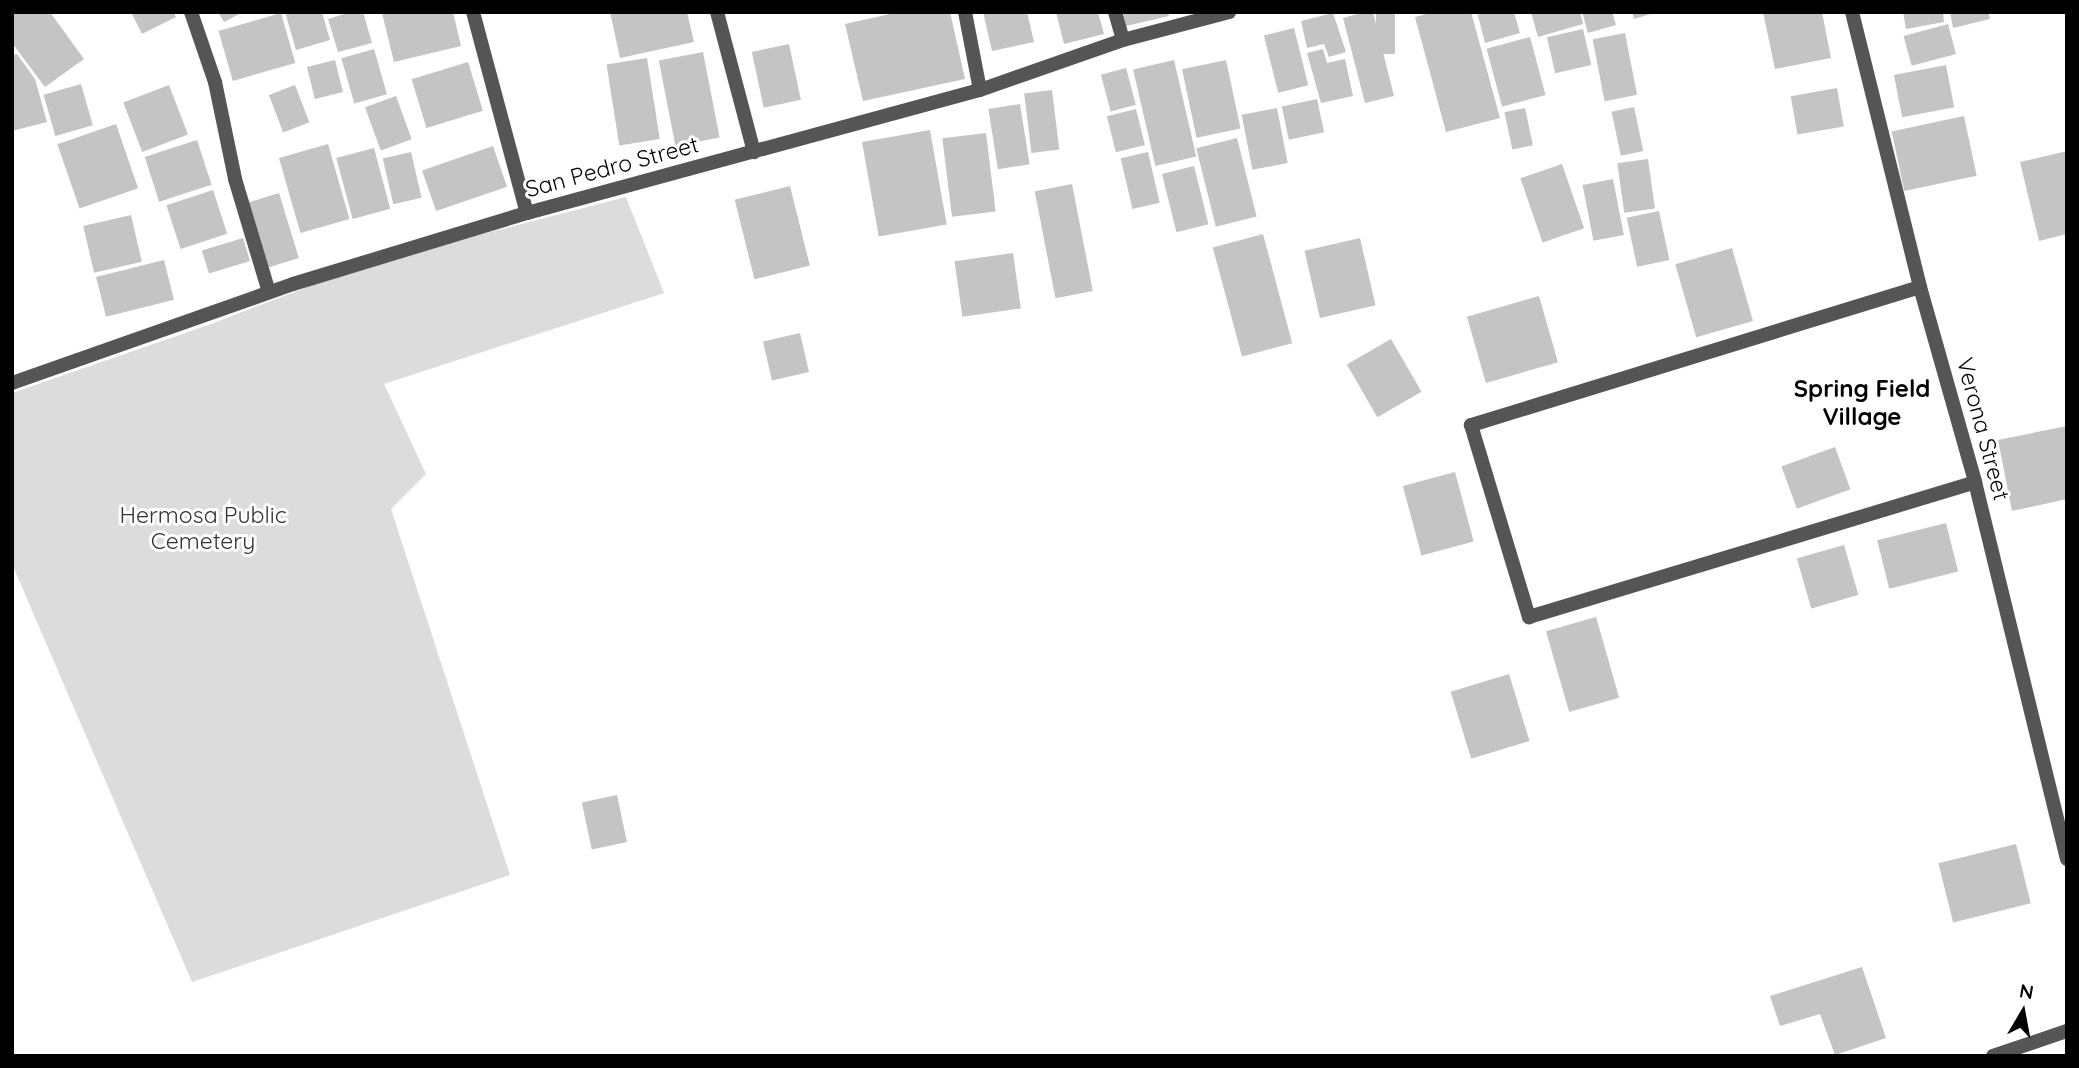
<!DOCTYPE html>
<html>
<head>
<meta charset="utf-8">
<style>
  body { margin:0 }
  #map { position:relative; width:2079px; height:1068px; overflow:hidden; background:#fff; font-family:Quicksand,sans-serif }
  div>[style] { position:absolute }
  .green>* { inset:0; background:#dcdcdc }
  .building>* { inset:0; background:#c4c4c4; transform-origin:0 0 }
  .street>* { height:14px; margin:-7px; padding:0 7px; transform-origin:7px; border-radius:7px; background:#555 }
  span { translate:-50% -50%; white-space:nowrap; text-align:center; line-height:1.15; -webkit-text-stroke:6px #fff; paint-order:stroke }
  .street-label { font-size:23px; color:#000 }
  .park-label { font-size:23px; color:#333 }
  .neighbourhood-label { font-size:24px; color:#000; font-weight:700 }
  .frame { position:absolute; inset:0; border:14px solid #000; pointer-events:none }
  .north { position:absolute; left:1988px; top:977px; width:70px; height:70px; -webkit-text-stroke:5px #fff; paint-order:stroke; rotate:10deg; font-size:19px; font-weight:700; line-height:28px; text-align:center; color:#000 }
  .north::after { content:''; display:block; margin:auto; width:24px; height:32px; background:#000; clip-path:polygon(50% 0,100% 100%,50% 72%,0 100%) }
</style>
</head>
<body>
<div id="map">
  <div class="green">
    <div style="clip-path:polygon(626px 197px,664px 293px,384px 384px,426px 474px,391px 509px,510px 875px,192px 982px,12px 564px,12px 393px,211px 324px,370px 263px)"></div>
  </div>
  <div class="building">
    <div style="clip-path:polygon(12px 12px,50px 12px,84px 59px,45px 87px,12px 43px)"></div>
    <div style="clip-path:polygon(131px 12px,173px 12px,176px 17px,142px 34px)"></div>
    <div style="clip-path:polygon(218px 12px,243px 12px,224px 22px)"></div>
    <div style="clip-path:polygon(285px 12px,322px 12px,330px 40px,296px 50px)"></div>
    <div style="clip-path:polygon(351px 12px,363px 12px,372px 43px,338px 52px,328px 19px)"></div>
    <div style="clip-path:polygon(453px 12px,461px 46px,394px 62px,382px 13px)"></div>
    <div style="clip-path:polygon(610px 12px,687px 12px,694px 42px,620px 58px)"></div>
    <div style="clip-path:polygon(899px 12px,950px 12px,965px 79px,863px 101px,845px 24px)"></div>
    <div style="clip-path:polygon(983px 12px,1027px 12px,1034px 42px,992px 51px)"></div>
    <div style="clip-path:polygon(1056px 12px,1098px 12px,1104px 34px,1064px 44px)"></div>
    <div style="clip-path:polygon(1123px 12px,1168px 12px,1169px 16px,1126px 26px)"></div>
    <div style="clip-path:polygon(1365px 12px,1373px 12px,1394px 96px,1365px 103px,1343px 18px)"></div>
    <div style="left:1376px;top:12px;width:19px;height:42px"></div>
    <div style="clip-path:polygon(1434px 12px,1471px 12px,1500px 118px,1446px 132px,1415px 17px)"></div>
    <div style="clip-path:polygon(1477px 12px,1514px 12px,1520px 33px,1485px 43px)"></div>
    <div style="clip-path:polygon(1531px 12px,1580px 12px,1583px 24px,1538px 37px)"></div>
    <div style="clip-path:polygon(1582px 12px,1612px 12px,1616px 25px,1588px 33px)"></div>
    <div style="clip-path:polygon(1632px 12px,1654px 12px,1654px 13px,1634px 19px)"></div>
    <div style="clip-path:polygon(1763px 12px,1822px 12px,1831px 58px,1775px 69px)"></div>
    <div style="clip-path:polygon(1903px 12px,1943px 12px,1944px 22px,1906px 29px)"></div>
    <div style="clip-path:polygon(1950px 12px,1988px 12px,1990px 19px,1953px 28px)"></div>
    <div style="left:281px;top:13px;width:52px;height:65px;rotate:74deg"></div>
    <div style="clip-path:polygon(1333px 13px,1346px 52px,1329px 57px,1324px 44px,1307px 48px,1301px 21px)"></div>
    <div style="left:1948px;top:24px;width:31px;height:46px;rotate:75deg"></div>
    <div style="left:1294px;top:28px;width:59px;height:31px;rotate:76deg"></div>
    <div style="left:1583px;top:29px;width:37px;height:37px;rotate:77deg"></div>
    <div style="left:1625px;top:33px;width:63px;height:33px;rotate:79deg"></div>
    <div style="left:1530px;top:37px;width:60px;height:45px;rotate:75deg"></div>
    <div style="left:789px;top:44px;width:57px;height:38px;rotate:78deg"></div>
    <div style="left:374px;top:49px;width:47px;height:34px;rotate:74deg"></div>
    <div style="clip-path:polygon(1323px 49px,1327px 63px,1345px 59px,1353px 96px,1321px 103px,1307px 53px)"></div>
    <div style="left:703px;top:52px;width:87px;height:45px;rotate:79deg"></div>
    <div style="clip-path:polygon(17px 54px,35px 79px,47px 122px,12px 131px,12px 55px)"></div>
    <div style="left:647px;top:58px;width:82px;height:41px;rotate:81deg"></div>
    <div style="left:335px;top:60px;width:33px;height:29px;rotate:76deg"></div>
    <div style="left:1174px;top:60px;width:99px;height:42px;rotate:77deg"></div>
    <div style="left:1226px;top:60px;width:70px;height:45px;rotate:78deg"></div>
    <div style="left:468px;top:62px;width:51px;height:59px;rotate:73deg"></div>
    <div style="left:1946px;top:65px;width:43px;height:53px;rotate:79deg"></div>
    <div style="left:1126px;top:68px;width:38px;height:26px;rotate:75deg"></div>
    <div style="left:81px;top:84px;width:43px;height:39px;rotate:74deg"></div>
    <div style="left:169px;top:85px;width:53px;height:49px;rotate:69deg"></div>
    <div style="left:295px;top:85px;width:40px;height:28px;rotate:69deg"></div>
    <div style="left:1837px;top:88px;width:39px;height:47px;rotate:80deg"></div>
    <div style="left:1052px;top:90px;width:60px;height:28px;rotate:83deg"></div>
    <div style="left:396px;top:96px;width:46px;height:33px;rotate:70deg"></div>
    <div style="left:1317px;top:99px;width:34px;height:36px;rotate:78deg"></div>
    <div style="left:1020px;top:104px;width:61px;height:32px;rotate:81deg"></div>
    <div style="left:1634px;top:107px;width:45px;height:23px;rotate:78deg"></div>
    <div style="left:1277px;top:108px;width:56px;height:36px;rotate:79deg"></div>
    <div style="left:1525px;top:108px;width:38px;height:21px;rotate:78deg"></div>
    <div style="left:1136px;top:109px;width:37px;height:30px;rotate:76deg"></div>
    <div style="left:1964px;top:116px;width:61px;height:74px;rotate:78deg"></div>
    <div style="left:116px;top:124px;width:68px;height:62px;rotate:71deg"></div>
    <div style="left:930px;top:130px;width:96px;height:69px;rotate:80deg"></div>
    <div style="left:986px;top:133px;width:79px;height:44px;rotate:83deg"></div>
    <div style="left:1237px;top:138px;width:81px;height:42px;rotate:76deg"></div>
    <div style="left:197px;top:140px;width:47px;height:55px;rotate:72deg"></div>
    <div style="left:328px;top:144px;width:78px;height:51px;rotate:74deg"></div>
    <div style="left:493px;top:146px;width:43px;height:75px;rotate:71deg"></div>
    <div style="left:374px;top:148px;width:63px;height:39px;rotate:75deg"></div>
    <div style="clip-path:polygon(2067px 151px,2067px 234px,2039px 241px,2020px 162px)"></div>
    <div style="left:411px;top:152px;width:47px;height:29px;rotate:77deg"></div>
    <div style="left:1148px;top:152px;width:52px;height:28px;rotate:77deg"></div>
    <div style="left:1648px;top:159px;width:50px;height:31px;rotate:82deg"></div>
    <div style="left:1562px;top:164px;width:68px;height:44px;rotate:71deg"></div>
    <div style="left:1194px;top:166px;width:60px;height:33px;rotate:76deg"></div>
    <div style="left:1613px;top:179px;width:57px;height:31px;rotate:79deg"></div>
    <div style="left:1072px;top:184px;width:109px;height:38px;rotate:79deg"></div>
    <div style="left:790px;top:186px;width:82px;height:57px;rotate:76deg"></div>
    <div style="left:213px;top:190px;width:46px;height:49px;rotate:72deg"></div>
    <div style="left:279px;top:193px;width:68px;height:34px;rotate:73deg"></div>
    <div style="left:1659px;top:211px;width:50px;height:33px;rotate:78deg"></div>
    <div style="left:131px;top:215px;width:48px;height:49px;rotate:77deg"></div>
    <div style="left:1263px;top:234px;width:113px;height:52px;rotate:75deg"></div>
    <div style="left:243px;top:238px;width:24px;height:43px;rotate:73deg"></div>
    <div style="left:1360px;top:238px;width:69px;height:57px;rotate:77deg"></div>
    <div style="left:1732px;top:248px;width:76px;height:59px;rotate:74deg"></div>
    <div style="left:1013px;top:253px;width:56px;height:59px;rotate:82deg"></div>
    <div style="left:164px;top:260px;width:41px;height:70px;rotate:76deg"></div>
    <div style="left:1539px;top:296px;width:69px;height:75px;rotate:74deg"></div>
    <div style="left:800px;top:333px;width:40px;height:38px;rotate:77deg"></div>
    <div style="left:1391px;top:339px;width:61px;height:51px;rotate:60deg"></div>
    <div style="clip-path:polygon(2067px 426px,2067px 499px,2012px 511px,1998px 440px)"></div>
    <div style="left:1835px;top:447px;width:45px;height:57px;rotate:70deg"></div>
    <div style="left:1455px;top:472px;width:72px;height:54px;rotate:75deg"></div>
    <div style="left:1946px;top:523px;width:50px;height:71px;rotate:76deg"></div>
    <div style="left:1844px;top:545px;width:52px;height:49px;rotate:74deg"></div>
    <div style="left:1596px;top:617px;width:84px;height:52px;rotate:74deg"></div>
    <div style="left:1509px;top:674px;width:70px;height:61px;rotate:73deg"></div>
    <div style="left:617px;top:795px;width:48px;height:36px;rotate:78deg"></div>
    <div style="left:2016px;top:844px;width:61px;height:80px;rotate:76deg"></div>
    <div style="clip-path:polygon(1862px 967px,1886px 1038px,1835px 1055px,1820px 1014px,1780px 1026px,1770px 996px)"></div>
  </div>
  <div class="street">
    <div style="left:191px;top:12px;width:74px;rotate:71.1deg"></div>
    <div style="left:215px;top:82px;width:99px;rotate:78.3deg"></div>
    <div style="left:235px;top:179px;width:118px;rotate:73.3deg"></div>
    <div style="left:473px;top:12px;width:208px;rotate:75deg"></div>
    <div style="left:717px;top:12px;width:145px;rotate:75.2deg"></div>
    <div style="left:965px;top:12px;width:79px;rotate:79.1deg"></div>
    <div style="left:1115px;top:12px;width:29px;rotate:74deg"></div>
    <div style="left:1852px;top:12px;width:283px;rotate:76.1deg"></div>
    <div style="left:1920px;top:287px;width:203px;rotate:74.2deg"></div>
    <div style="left:1975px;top:482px;width:388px;rotate:76.3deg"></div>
    <div style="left:1920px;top:287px;width:470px;rotate:162.9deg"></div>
    <div style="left:1471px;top:425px;width:201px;rotate:73.2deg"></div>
    <div style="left:1529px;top:617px;width:466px;rotate:-16.8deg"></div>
    <div style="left:12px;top:383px;width:298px;rotate:-19.4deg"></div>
    <div style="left:293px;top:284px;width:245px;rotate:-16.9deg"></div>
    <div style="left:527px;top:213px;width:469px;rotate:-15.2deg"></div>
    <div style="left:980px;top:90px;width:151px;rotate:-19.3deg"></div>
    <div style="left:1123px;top:40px;width:110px;rotate:-14.8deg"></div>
    <div style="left:1993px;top:1056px;width:78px;rotate:-18.7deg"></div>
  </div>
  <div class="street-label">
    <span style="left:612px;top:167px;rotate:-15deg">San Pedro Street</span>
    <span style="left:1983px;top:429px;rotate:75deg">Verona Street</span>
  </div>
  <div class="park-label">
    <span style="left:203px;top:528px">Hermosa Public<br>Cemetery</span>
  </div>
  <div class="neighbourhood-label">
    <span style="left:1862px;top:403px">Spring Field<br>Village</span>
  </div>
  <div class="frame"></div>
  <div class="north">N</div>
</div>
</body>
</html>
